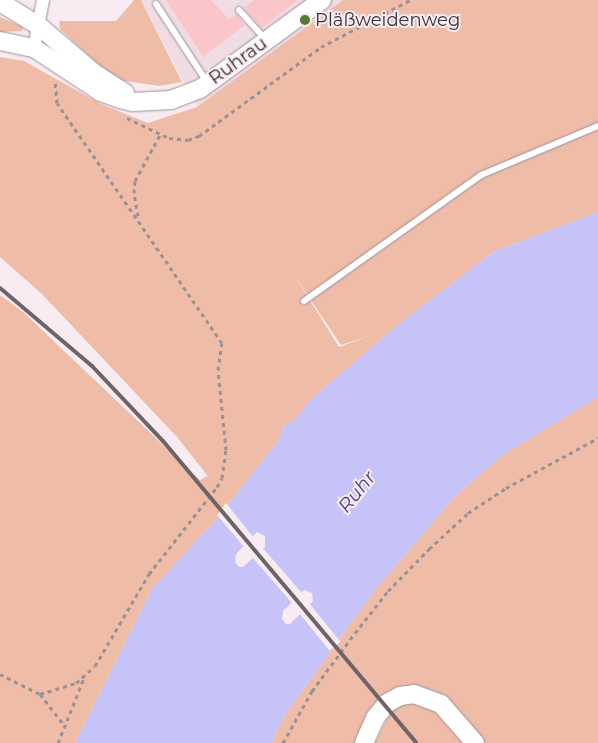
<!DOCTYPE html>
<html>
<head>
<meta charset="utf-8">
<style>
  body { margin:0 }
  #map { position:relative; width:598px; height:743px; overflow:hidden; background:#f8ebf2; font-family:Montserrat,sans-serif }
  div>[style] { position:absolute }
  .built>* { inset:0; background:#f0dce5 }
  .green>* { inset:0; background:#efbca8 }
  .water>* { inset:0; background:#c6c3f9 }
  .pier>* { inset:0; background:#f8ebf2; transform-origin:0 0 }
  .building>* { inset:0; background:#fbc6ca }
  .path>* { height:3px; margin-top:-1.5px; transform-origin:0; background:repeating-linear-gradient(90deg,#9a9195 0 4px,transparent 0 8px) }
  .roads { filter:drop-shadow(0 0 1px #9f9399) drop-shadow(0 0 1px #9f9399) }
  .lane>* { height:6px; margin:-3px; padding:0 3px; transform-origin:3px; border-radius:3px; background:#fff }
  .street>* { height:12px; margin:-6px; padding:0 6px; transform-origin:6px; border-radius:6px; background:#fff }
  .secondary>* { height:18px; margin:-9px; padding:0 9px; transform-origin:9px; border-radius:9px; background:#fff }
  .rail>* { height:4px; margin:-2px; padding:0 2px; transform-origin:2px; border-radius:2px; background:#6c6468 }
  .dots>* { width:14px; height:14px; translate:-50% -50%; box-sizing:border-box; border:2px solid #f8ebf2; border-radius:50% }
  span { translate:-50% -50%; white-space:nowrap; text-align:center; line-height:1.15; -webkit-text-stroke:4px #f8ebf2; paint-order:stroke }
  .poi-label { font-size:18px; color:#383335 }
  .left { translate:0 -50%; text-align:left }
  .street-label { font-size:18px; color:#383335 }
  .water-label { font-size:19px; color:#494081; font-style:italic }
</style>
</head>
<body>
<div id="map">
  <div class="built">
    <div style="clip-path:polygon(141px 0,343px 0,197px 107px)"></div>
  </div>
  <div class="green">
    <div style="clip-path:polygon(134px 0,141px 0,182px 82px,159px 86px,119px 80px,107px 73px,60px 29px,59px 21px,116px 21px)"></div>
    <div style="clip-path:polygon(evenodd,343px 0,598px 0,598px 212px,493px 252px,395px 327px,309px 401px,296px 418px,284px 426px,278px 441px,218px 517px,152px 589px,75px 743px,0 743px,0 295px,23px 312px,200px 480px,208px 476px,177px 437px,42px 294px,0 257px,0 57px,24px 61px,101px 104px,148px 123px,197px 107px,343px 0,294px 275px,341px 345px,369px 336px,339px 347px,294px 275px)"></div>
    <div style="clip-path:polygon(0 17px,23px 27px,22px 31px,0 32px)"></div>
    <div style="clip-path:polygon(598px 397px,598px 743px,375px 743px,390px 712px,369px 710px,356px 743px,271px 743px,284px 716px,373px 592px,456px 495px,501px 456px)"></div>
  </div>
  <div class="water">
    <div style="clip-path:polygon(evenodd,598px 212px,598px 397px,501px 456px,456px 495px,373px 592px,284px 716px,271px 743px,75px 743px,152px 589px,218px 517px,278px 441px,284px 426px,296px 418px,309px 401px,395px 327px,493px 252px,598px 212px,257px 532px,265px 536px,265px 547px,243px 567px,239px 567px,235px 562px,236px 554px,257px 532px,598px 212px,304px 590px,312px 593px,313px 601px,290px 624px,286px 624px,282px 619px,283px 611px,304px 590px)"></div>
  </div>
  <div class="pier">
    <div style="clip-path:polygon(226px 503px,254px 538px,245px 548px,217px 515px)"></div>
    <div style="left:261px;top:546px;width:63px;height:14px;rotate:49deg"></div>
    <div style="left:309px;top:603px;width:50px;height:14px;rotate:51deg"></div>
  </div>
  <div class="building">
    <div style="clip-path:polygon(166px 0,211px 0,229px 19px,236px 14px,245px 25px,203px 57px)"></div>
    <div style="clip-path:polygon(254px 0,298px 0,262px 28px,244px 8px)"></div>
  </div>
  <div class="path">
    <div style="left:127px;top:118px;width:47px;rotate:25.5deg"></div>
    <div style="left:169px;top:138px;width:19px;rotate:6deg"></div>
    <div style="left:188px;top:140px;width:12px;rotate:-20deg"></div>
    <div style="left:199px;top:136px;width:151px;rotate:-36.1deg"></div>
    <div style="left:321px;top:47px;width:101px;rotate:-27.8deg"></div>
    <div style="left:138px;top:216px;width:23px;rotate:-100deg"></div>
    <div style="left:134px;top:193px;width:12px;rotate:-85deg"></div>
    <div style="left:135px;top:181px;width:52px;rotate:-61.5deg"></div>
    <div style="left:0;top:674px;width:45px;rotate:26.6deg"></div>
    <div style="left:40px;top:694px;width:41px;rotate:52deg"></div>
    <div style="left:40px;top:694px;width:38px;rotate:-17deg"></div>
    <div style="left:76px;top:683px;width:25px;rotate:-42deg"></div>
    <div style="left:95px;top:666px;width:107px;rotate:-59.6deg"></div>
    <div style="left:149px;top:574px;width:110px;rotate:-52deg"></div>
    <div style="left:217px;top:487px;width:10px;rotate:-61deg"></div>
    <div style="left:222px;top:478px;width:28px;rotate:-82deg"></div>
    <div style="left:226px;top:450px;width:80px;rotate:-95.7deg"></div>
    <div style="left:218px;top:370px;width:27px;rotate:-82deg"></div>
    <div style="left:222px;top:343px;width:291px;rotate:-124.5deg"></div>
    <div style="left:57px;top:103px;width:22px;rotate:-95deg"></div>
    <div style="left:58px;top:743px;width:70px;rotate:-68.2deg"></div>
    <div style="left:283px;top:743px;width:60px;rotate:-60.9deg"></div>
    <div style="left:312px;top:691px;width:72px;rotate:-53.4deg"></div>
    <div style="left:355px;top:633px;width:53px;rotate:-51.8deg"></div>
    <div style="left:388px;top:591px;width:59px;rotate:-45.7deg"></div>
    <div style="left:429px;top:549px;width:53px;rotate:-42.7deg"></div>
    <div style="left:468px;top:513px;width:45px;rotate:-33.3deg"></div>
    <div style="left:506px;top:488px;width:105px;rotate:-28.5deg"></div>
  </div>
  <div class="roads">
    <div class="lane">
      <div style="left:156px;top:4px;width:93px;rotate:56.8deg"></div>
      <div style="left:239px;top:10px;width:39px;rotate:48deg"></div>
      <div style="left:304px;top:301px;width:217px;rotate:-35.4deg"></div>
      <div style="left:481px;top:175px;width:127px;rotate:-22.7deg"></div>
    </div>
    <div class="street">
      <div style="left:34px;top:48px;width:49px;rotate:-79.4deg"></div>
    </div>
    <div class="secondary">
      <div style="left:0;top:2px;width:46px;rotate:31.6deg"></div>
      <div style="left:39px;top:26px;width:72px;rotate:40.5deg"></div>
      <div style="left:94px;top:73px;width:37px;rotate:33deg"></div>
      <div style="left:0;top:41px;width:35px;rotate:12deg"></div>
      <div style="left:34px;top:48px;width:80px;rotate:33.3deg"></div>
      <div style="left:101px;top:92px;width:20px;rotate:20deg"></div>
      <div style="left:120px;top:99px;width:13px;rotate:13deg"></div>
      <div style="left:133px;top:102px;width:38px;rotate:-3deg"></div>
      <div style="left:171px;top:100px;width:31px;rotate:-21deg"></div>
      <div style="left:200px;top:89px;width:151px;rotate:-36.1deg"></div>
      <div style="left:364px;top:743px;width:27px;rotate:-66deg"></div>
      <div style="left:375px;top:718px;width:19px;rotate:-51deg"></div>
      <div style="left:387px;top:703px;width:15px;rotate:-28deg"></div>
      <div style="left:400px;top:696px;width:14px;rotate:-8deg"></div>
      <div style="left:414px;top:694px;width:29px;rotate:20deg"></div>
      <div style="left:441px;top:704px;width:52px;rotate:48.9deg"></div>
    </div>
  </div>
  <div class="rail">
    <div style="left:0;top:288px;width:121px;rotate:40.3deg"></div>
    <div style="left:92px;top:366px;width:103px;rotate:46.6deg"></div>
    <div style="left:163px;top:441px;width:394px;rotate:50deg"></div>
  </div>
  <div class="dots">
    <div style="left:305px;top:20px;background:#58782f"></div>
  </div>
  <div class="poi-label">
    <span class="left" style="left:315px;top:20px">Pläßweidenweg</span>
  </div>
  <div class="street-label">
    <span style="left:238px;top:61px;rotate:-36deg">Ruhrau</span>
  </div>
  <div class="water-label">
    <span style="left:357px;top:492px;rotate:-51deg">Ruhr</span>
  </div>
</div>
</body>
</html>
